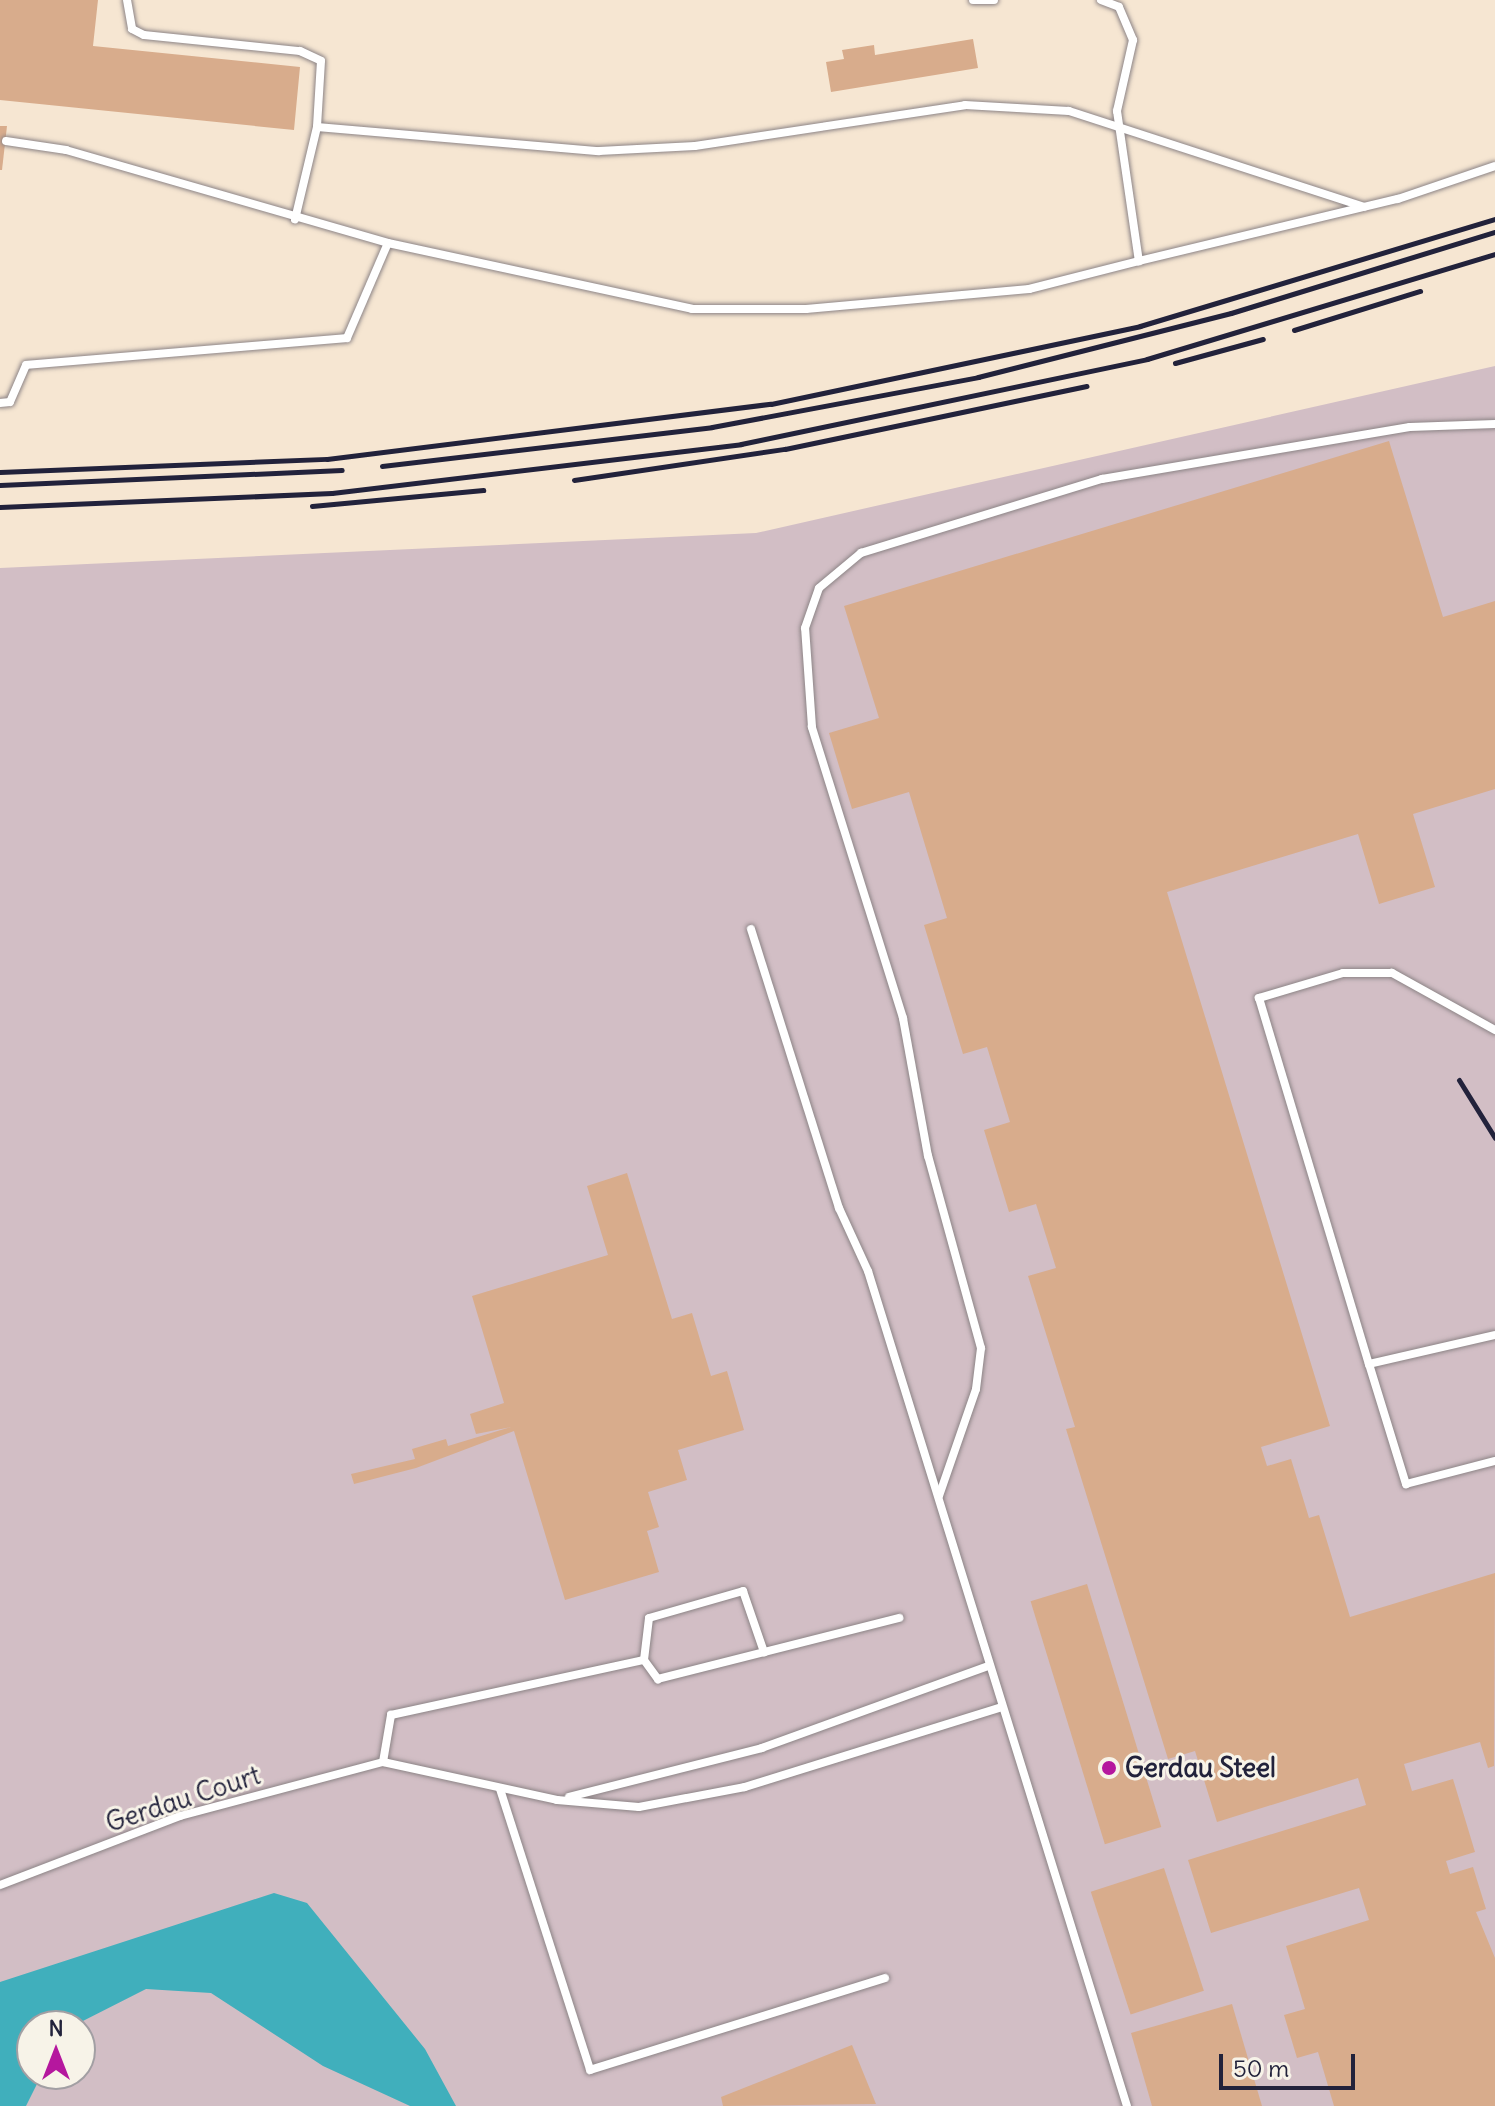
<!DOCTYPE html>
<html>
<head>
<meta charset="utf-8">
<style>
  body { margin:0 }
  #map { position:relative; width:1495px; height:2106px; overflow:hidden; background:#f6e6d2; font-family:Delius,sans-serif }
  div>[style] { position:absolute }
  .industrial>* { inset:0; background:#d2bec5 }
  .water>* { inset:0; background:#40afbc }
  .building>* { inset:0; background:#d8ac8c; transform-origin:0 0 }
  .roads { filter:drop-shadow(0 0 2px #8c8486) drop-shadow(0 0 2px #8c8486) }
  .lane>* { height:8px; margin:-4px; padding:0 4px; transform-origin:4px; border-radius:4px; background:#fff }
  .rail>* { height:5px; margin:-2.5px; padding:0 2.5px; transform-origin:2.5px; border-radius:2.5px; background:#22223b }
  .dots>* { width:22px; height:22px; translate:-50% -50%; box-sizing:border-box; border:4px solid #f7f3e8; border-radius:50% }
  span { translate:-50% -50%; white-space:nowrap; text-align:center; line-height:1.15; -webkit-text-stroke:6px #f7f3e8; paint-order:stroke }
  .poi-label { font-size:26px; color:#22223b; font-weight:700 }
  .left { translate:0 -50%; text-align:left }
  .street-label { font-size:26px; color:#22223b }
  .north { position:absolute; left:16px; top:2010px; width:80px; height:80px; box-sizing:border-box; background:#f7f3e8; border:2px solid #a29fa3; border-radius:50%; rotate:0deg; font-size:22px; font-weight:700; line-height:32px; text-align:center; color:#22223b }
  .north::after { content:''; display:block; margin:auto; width:28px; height:36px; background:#b5179e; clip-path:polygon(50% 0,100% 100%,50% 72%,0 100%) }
  .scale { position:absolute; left:1219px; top:2054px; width:136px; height:36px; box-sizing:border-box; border:4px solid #22223b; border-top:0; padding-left:10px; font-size:24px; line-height:28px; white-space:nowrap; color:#22223b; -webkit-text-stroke:6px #f7f3e8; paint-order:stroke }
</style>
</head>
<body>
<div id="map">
  <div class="industrial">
    <div style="clip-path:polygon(evenodd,1495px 366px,1495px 2106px,0 2106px,0 568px,756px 533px,1495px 366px,32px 2026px,80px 2026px,80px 2074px,32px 2074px,32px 2026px)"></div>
  </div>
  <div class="water">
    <div style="clip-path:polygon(274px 1893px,307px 1903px,425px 2049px,456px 2106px,410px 2106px,323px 2066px,211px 1993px,146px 1989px,73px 2026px,32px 2026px,32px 2074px,42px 2074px,26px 2106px,0 2106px,0 1982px)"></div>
  </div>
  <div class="building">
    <div style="clip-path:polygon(0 0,98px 0,93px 46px,300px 67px,294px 130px,0 100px)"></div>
    <div style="clip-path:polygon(973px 39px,978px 68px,831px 92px,826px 62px,844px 59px,842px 50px,874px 45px,875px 55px)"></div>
    <div style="clip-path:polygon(0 126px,7px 126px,2px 170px,0 170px)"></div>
    <div style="clip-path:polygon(1389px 441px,1443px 617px,1495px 601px,1495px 789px,1413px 814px,1435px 887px,1379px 904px,1358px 834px,1167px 892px,1330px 1426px,1261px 1447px,1267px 1466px,1291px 1459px,1309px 1518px,1319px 1515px,1350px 1617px,1495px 1573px,1494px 1766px,1488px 1768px,1480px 1742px,1404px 1764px,1412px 1791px,1453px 1779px,1475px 1852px,1446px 1861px,1450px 1874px,1473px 1867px,1486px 1909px,1476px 1912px,1495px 1958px,1495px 2106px,1334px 2106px,1318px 2052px,1297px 2058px,1284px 2015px,1305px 2009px,1286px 1946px,1369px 1920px,1359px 1888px,1211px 1933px,1188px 1860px,1366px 1805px,1358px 1778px,1217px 1822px,1195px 1751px,1168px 1759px,1066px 1429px,1075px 1427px,1028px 1276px,1056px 1268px,1036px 1204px,1009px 1212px,984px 1130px,1010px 1122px,987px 1047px,963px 1054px,924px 925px,947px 918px,909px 792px,852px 809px,829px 733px,879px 718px,844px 606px)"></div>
    <div style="clip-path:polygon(627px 1173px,672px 1319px,692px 1313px,711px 1376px,727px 1371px,744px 1430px,678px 1450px,687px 1480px,648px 1492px,659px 1527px,647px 1531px,659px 1572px,565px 1600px,514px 1431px,416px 1468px,354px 1484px,351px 1474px,415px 1459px,412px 1449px,446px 1439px,448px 1446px,511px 1427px,476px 1434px,470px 1414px,504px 1403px,472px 1296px,608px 1255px,587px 1186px)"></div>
    <div style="left:1087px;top:1584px;width:254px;height:59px;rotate:73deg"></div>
    <div style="left:1164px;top:1868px;width:129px;height:77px;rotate:72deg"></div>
    <div style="clip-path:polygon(1232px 2004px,1262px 2106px,1152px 2106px,1131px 2033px)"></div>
    <div style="clip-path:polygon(852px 2045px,876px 2104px,723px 2106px,721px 2097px)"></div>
  </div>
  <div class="roads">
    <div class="lane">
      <div style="left:127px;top:0;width:29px;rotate:80deg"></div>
      <div style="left:132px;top:29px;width:13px;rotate:27deg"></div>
      <div style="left:144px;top:35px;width:157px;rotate:5.9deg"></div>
      <div style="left:300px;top:51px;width:23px;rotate:25deg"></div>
      <div style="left:321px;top:61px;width:66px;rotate:93.5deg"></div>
      <div style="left:317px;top:127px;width:95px;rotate:103.4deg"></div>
      <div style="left:973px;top:0;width:21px"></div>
      <div style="left:1101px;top:0;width:19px;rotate:21deg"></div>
      <div style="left:1119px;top:7px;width:36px;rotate:67deg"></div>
      <div style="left:1133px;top:40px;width:73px;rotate:102.7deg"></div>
      <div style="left:1117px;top:111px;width:152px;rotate:81.7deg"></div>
      <div style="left:1139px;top:261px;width:266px;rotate:-13.5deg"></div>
      <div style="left:1398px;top:199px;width:102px;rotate:-18.8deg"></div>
      <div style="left:317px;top:127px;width:283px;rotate:4.9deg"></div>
      <div style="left:599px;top:151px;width:96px;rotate:-3deg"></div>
      <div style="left:695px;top:146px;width:273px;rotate:-8.6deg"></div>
      <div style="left:965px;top:105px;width:104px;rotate:3.3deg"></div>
      <div style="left:1069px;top:111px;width:310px;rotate:18deg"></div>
      <div style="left:6px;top:141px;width:61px;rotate:8.5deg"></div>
      <div style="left:66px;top:150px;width:335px;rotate:16.1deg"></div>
      <div style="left:388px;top:243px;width:311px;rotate:12.2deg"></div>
      <div style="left:692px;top:309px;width:114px"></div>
      <div style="left:806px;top:309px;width:224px;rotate:-5.1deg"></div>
      <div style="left:1029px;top:289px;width:114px;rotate:-14.3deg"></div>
      <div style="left:0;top:403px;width:10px;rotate:-6deg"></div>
      <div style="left:10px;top:402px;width:40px;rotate:-66.6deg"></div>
      <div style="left:26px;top:365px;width:322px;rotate:-4.8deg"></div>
      <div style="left:347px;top:338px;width:103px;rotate:-66.7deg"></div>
      <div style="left:751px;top:929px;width:293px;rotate:72.5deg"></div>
      <div style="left:839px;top:1208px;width:69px;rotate:65.3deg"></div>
      <div style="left:868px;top:1271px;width:874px;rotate:72.77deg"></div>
      <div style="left:1495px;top:1030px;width:118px;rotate:-151deg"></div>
      <div style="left:1392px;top:973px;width:49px;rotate:180deg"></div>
      <div style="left:1343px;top:973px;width:88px;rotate:163.4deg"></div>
      <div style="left:1259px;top:998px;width:382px;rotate:73.3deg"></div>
      <div style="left:1369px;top:1364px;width:129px;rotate:-13deg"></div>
      <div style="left:1369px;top:1364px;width:126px;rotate:72.9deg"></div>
      <div style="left:1406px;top:1484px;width:92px;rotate:-14.5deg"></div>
      <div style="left:939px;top:1496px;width:113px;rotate:-70.9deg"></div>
      <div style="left:976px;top:1389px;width:41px;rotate:-83deg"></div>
      <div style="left:981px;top:1348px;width:199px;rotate:-105.4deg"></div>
      <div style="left:928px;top:1156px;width:140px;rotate:-100.3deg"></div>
      <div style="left:903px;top:1018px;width:305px;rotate:-107.4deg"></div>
      <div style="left:812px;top:727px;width:99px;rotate:-94deg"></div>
      <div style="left:805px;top:628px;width:42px;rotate:-70.7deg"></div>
      <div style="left:819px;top:588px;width:55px;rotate:-39.8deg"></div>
      <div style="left:861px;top:553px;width:252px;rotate:-17.1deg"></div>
      <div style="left:1102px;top:479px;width:312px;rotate:-9.6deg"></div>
      <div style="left:1410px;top:427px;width:85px;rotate:-2deg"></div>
      <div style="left:644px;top:1660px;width:42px;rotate:-83.2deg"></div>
      <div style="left:649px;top:1618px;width:98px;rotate:-16deg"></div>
      <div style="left:743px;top:1591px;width:65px;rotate:71deg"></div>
      <div style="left:383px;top:1762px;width:48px;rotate:-80.3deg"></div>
      <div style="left:391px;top:1715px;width:259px;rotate:-12.3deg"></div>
      <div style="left:644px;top:1660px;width:24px;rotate:54deg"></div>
      <div style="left:658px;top:1679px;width:249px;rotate:-14.2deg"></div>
      <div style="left:500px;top:1789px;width:295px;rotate:72.2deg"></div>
      <div style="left:590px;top:2070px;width:309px;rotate:-17.3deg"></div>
      <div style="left:569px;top:1797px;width:199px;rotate:-14.2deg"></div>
      <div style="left:762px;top:1748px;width:241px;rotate:-19.9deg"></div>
      <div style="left:0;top:1885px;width:193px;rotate:-21deg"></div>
      <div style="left:180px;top:1816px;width:210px;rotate:-14.9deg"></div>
      <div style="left:383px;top:1762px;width:178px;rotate:12.3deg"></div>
      <div style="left:557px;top:1800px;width:82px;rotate:4.9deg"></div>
      <div style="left:639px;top:1807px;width:108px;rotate:-10.7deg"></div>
      <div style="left:745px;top:1787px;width:269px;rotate:-17.3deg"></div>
    </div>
  </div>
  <div class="rail">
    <div style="left:1294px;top:330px;width:132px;rotate:-17.2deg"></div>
    <div style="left:1175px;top:363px;width:91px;rotate:-15.3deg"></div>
    <div style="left:382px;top:466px;width:332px;rotate:-6.7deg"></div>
    <div style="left:712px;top:427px;width:271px;rotate:-10.6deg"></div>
    <div style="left:978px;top:377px;width:261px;rotate:-14.2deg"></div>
    <div style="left:1231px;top:313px;width:276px;rotate:-17.1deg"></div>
    <div style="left:0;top:472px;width:327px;rotate:-2.3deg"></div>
    <div style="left:327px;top:459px;width:447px;rotate:-7.1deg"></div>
    <div style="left:771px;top:404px;width:377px;rotate:-11.9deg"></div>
    <div style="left:1140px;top:326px;width:371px;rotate:-16.8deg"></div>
    <div style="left:574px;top:480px;width:213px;rotate:-8.4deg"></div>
    <div style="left:785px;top:449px;width:308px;rotate:-11.8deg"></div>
    <div style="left:0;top:485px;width:342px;rotate:-2.5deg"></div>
    <div style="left:312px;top:506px;width:172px;rotate:-5.3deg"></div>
    <div style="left:0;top:507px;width:332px;rotate:-2.4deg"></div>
    <div style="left:332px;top:493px;width:412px;rotate:-6.8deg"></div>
    <div style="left:741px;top:444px;width:415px;rotate:-11.8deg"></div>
    <div style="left:1147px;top:359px;width:363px;rotate:-16.8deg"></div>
    <div style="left:1459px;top:1080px;width:68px;rotate:58.2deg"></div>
  </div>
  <div class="dots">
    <div style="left:1109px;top:1768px;background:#b5179e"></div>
  </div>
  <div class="poi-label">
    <span class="left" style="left:1125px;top:1768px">Gerdau Steel</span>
  </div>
  <div class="street-label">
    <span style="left:183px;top:1799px;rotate:-18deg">Gerdau Court</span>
  </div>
  <div class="north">N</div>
  <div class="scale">50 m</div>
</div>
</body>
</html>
